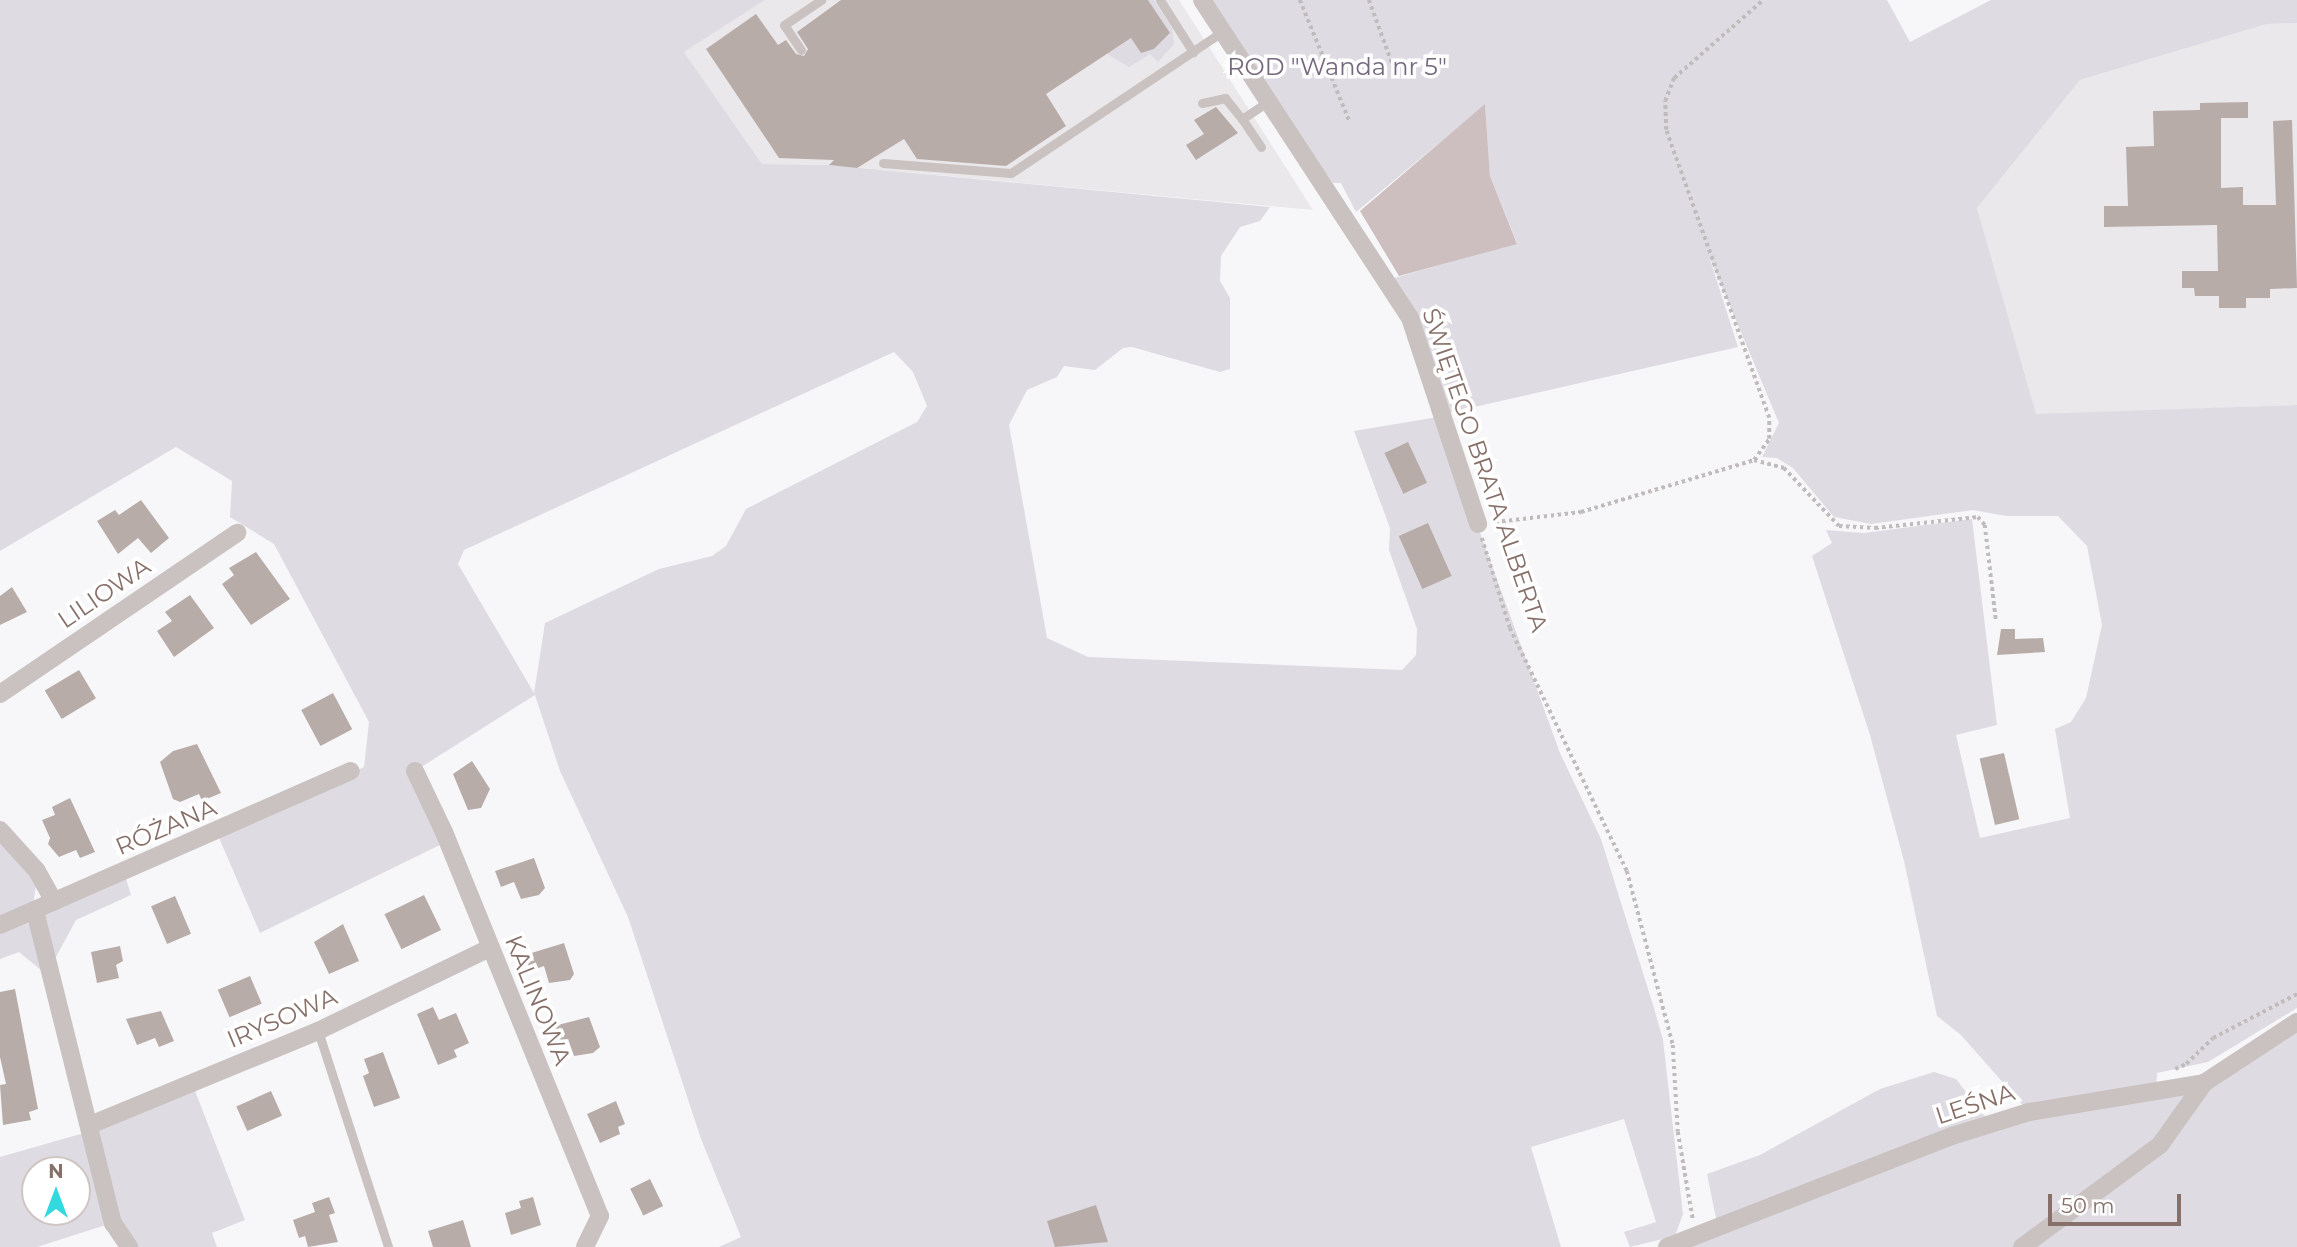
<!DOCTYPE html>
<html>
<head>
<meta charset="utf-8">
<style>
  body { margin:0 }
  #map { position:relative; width:2297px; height:1247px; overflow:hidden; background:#f7f7f9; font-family:Montserrat,sans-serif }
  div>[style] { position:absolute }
  .built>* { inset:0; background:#eae8ea }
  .green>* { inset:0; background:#dedbe3 }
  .water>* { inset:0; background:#cdbfbf }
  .building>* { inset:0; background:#b8aca9; transform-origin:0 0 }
  .path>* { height:3.5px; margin-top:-1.75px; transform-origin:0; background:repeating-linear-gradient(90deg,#c1bcbb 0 3.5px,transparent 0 7px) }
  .service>* { height:9px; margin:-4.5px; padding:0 4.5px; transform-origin:4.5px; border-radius:4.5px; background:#c9c2c0 }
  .minor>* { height:18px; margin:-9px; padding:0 9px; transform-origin:9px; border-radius:9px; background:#c9c2c0 }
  span { translate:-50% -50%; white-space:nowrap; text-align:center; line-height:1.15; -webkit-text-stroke:7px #fff; paint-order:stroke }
  .park-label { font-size:24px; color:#75687e }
  .street-label { font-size:24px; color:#877069 }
  .north { position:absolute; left:21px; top:1156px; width:70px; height:70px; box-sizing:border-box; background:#fff; border:2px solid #cfc6c3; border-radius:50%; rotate:0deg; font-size:19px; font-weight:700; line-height:28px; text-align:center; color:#877069 }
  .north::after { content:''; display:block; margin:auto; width:24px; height:32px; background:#32d9de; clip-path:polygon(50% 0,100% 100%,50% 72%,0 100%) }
  .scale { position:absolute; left:2048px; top:1194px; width:133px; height:32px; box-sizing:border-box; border:4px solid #877069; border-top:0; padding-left:9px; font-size:21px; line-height:24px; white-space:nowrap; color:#877069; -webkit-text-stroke:5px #fff; paint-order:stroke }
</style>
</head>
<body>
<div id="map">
  <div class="built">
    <div style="clip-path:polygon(765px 0,1179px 0,1313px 210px,829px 165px,762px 164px,684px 52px)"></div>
    <div style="clip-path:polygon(2297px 23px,2297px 405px,2036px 415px,1977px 208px,2080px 80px,2267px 24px)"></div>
  </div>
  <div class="green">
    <div style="clip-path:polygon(evenodd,0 0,765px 0,684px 52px,762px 164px,829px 165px,1270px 207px,1260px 221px,1240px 227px,1221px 256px,1220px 281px,1230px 298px,1230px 369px,1220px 372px,1132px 347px,1123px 348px,1095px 370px,1064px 366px,1057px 377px,1027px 390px,1009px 425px,1047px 638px,1088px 657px,1402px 670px,1416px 655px,1417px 629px,1389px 550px,1390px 528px,1354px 431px,1438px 417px,1560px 753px,1601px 839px,1654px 1008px,1663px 1040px,1683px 1214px,1675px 1236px,1630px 1247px,1624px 1232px,1656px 1222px,1624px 1119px,1531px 1147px,1561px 1247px,719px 1247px,741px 1237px,701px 1139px,628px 917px,560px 771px,535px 695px,415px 771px,448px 841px,260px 933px,217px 833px,364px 767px,369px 722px,274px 544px,230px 517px,232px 481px,176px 447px,0 551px,0 0,894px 352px,913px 372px,927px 406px,917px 422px,746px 509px,726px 546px,712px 556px,659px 569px,545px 623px,534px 693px,458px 564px,464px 550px,894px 352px)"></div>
    <div style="clip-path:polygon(1148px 0,1154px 0,1172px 28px,1174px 44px,1158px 62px,1150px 54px,1129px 67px,1107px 54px,1131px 38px,1141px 53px,1154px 49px,1170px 34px)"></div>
    <div style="clip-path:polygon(1211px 0,1887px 0,1910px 42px,1991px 0,2297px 0,2297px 23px,2267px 24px,2080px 80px,1977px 208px,2036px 414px,2297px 405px,2297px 1008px,2208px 1062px,2157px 1073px,2156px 1090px,2204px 1083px,2297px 1023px,2297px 1247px,1667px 1247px,1718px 1228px,1707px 1174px,1760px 1155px,1880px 1089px,1934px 1072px,1956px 1079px,1990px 1123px,2028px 1111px,1961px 1035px,1937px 1016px,1904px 861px,1870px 735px,1812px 556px,1832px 543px,1826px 530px,1864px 533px,1972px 519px,1997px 725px,1956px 735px,1980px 838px,2070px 818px,2055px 729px,2071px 722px,2086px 698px,2102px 625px,2087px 546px,2058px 516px,2006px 516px,1973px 510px,1871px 524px,1834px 517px,1793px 468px,1777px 458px,1762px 457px,1779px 423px,1709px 256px,1738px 347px,1448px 413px,1394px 278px,1517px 243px,1490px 176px,1485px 105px,1356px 212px,1341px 183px,1333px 183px,1322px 168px)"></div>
    <div style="clip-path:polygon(0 838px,29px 870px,36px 886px,33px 905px,0 919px)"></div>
    <div style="clip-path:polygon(124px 872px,131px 895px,76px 920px,50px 968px,53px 980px,19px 952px,0 959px,0 925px)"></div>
    <div style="clip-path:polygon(evenodd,192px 1083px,245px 1220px,212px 1233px,217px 1247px,129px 1247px,112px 1223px,37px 1247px,0 1247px,0 1157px,91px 1131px,192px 1083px,35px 1170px,77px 1170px,77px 1212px,35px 1212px,35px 1170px)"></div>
  </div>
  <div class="water">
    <div style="clip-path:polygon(1485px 104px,1490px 176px,1517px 244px,1399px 276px,1360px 211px)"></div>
  </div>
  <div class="building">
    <div style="clip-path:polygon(841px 0,1148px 0,1170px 33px,1154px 49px,1141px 53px,1131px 38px,1046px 94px,1066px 126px,1006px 166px,917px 159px,904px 139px,857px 168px,829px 165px,834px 160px,779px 158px,706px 49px,756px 14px,778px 45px,786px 40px,796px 54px,804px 56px,808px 49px,797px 32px)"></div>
    <div style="clip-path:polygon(2248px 102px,2248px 118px,2221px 118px,2221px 188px,2243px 187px,2243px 205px,2276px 205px,2273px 121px,2292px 120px,2297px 288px,2270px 289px,2270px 298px,2246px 298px,2246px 308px,2219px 308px,2219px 296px,2195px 296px,2194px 288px,2182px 288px,2182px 271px,2218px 271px,2217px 225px,2104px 227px,2104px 206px,2128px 206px,2126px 147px,2154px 146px,2153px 111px,2200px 110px,2200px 103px)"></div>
    <div style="clip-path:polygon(1216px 107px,1238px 133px,1196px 160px,1186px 145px,1204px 134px,1194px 120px)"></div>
    <div style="left:1408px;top:442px;width:45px;height:26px;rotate:65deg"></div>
    <div style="clip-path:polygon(141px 500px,169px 538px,151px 553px,138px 538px,118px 554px,97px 521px,115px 510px,119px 515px)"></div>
    <div style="left:1428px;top:523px;width:58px;height:32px;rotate:66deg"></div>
    <div style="clip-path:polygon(256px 552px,290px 599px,251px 625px,222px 584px,234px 575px,229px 568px)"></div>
    <div style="clip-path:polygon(12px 587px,27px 612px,0 625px,0 596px)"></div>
    <div style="clip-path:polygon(190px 595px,214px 628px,174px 657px,157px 631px,172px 621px,165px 612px)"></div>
    <div style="clip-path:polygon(2001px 629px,2015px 629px,2015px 639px,2043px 638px,2045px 652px,1997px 655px)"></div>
    <div style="left:79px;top:670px;width:33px;height:40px;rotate:59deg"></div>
    <div style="left:333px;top:693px;width:41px;height:36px;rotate:62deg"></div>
    <div style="clip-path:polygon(197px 744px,221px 793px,202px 801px,199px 794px,180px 802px,173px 799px,160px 762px,173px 751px)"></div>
    <div style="left:2004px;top:753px;width:68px;height:25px;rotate:77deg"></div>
    <div style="clip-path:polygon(472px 761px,490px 789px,481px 808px,468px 810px,453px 774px)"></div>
    <div style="clip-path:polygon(70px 798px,95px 852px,80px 858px,76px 850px,59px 857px,48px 844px,50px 838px,42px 820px,55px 815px,52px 807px)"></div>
    <div style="clip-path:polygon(534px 858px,545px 888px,539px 895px,521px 899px,514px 882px,501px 887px,495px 871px)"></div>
    <div style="left:424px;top:895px;width:39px;height:44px;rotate:64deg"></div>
    <div style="left:175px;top:896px;width:41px;height:26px;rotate:67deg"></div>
    <div style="clip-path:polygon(343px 924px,359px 961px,329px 974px,314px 942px)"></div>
    <div style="clip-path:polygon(564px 943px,574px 974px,570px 980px,549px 983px,544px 966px,530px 971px,525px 955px)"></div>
    <div style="clip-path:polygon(120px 946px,123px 961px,116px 965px,119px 978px,97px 983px,91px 952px)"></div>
    <div style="left:250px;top:976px;width:30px;height:35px;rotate:67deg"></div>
    <div style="clip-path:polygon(15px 989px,38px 1109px,29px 1112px,31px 1120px,3px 1125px,0 1085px,6px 1084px,0 1057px,0 992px)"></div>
    <div style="clip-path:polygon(433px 1007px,439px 1020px,456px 1013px,469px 1043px,454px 1050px,457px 1057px,438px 1065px,417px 1014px)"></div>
    <div style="clip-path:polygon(161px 1011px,174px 1041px,159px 1047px,155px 1038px,137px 1045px,126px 1019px)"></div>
    <div style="clip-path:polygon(589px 1017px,600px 1047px,593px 1053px,574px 1056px,568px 1039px,554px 1043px,550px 1027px)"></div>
    <div style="clip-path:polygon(383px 1052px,400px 1098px,374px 1107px,363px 1076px,369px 1073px,364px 1059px)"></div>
    <div style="left:271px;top:1091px;width:27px;height:38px;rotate:66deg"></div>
    <div style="clip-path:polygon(616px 1101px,625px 1124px,618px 1127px,620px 1134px,600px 1143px,587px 1114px)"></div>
    <div style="left:650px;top:1179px;width:30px;height:22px;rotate:64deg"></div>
    <div style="clip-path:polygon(329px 1197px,335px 1213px,329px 1215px,338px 1242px,308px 1247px,305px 1236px,299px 1238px,293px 1220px,315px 1212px,312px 1203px)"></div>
    <div style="clip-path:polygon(533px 1197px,541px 1225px,511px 1235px,505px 1213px,521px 1208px,519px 1201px)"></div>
    <div style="clip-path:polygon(1096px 1205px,1108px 1242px,1055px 1247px,1047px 1221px)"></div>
    <div style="clip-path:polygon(463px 1220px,471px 1247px,433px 1247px,428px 1231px)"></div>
  </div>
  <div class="path">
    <div style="left:1300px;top:0;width:130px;rotate:67.8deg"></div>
    <div style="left:1369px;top:0;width:76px;rotate:69.9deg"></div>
    <div style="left:1754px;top:460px;width:31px;rotate:15deg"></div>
    <div style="left:1784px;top:468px;width:80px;rotate:46.5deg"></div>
    <div style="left:1839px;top:526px;width:36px;rotate:3deg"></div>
    <div style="left:1875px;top:528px;width:104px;rotate:-6.1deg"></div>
    <div style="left:1978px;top:517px;width:11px;rotate:49deg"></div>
    <div style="left:1985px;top:525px;width:96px;rotate:83.4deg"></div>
    <div style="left:1495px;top:522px;width:87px;rotate:-6.6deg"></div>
    <div style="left:1581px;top:512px;width:181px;rotate:-16.7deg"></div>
    <div style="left:1754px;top:460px;width:26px;rotate:-54deg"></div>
    <div style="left:1769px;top:439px;width:21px;rotate:-90deg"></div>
    <div style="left:1769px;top:418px;width:306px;rotate:-109.7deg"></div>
    <div style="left:1666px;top:130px;width:29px;rotate:-92deg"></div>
    <div style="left:1665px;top:101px;width:25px;rotate:-69deg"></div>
    <div style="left:1674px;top:78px;width:118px;rotate:-41.2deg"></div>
    <div style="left:1482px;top:538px;width:94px;rotate:72.7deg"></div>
    <div style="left:1510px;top:628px;width:270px;rotate:64.3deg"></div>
    <div style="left:1627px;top:871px;width:180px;rotate:75.2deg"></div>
    <div style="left:1673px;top:1045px;width:87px;rotate:86.7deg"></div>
    <div style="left:1678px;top:1132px;width:89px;rotate:80.3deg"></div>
    <div style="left:2175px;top:1069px;width:12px;rotate:-24deg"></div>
    <div style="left:2186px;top:1064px;width:37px;rotate:-44deg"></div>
    <div style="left:2213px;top:1038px;width:95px;rotate:-27.6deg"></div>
  </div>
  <div class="service">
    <div style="left:1160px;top:0;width:62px;rotate:57.6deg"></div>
    <div style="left:801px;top:50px;width:30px;rotate:-124deg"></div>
    <div style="left:784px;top:25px;width:45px;rotate:-34deg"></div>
    <div style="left:1202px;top:103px;width:24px;rotate:-12deg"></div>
    <div style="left:1225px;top:98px;width:27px;rotate:51deg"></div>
    <div style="left:1261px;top:147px;width:34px;rotate:-124deg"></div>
    <div style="left:1242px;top:119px;width:30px;rotate:-34deg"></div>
    <div style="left:883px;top:163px;width:128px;rotate:4.5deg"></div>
    <div style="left:1011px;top:173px;width:254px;rotate:-33.8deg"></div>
    <div style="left:318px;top:1031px;width:227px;rotate:72deg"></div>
  </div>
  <div class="minor">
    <div style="left:1202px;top:0;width:380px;rotate:56.8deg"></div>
    <div style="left:1410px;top:318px;width:217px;rotate:71.7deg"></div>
    <div style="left:0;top:694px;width:287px;rotate:-34.2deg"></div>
    <div style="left:415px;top:771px;width:68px;rotate:64.6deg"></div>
    <div style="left:444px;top:832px;width:414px;rotate:67.9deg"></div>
    <div style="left:600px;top:1216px;width:34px;rotate:116deg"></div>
    <div style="left:0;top:830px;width:55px;rotate:47.9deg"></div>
    <div style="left:37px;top:871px;width:35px;rotate:61deg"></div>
    <div style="left:35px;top:911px;width:322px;rotate:76deg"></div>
    <div style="left:113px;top:1223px;width:29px;rotate:56deg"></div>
    <div style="left:0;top:925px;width:383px;rotate:-23.7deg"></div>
    <div style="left:90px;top:1125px;width:247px;rotate:-22.4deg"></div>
    <div style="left:318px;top:1031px;width:191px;rotate:-25.8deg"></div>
    <div style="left:1667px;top:1247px;width:306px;rotate:-21.3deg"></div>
    <div style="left:1952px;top:1136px;width:81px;rotate:-17.3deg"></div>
    <div style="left:2029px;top:1112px;width:177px;rotate:-9.4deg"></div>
    <div style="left:2204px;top:1083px;width:111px;rotate:-33.3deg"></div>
    <div style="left:2022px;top:1247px;width:172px;rotate:-36.5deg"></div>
    <div style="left:2160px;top:1145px;width:76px;rotate:-54.6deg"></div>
  </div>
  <div class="park-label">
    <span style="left:1337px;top:67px">ROD "Wanda nr 5"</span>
  </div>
  <div class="street-label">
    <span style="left:1485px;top:470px;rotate:71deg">ŚWIĘTEGO BRATA ALBERTA</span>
    <span style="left:104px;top:593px;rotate:-34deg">LILIOWA</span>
    <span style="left:166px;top:827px;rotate:-23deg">RÓŻANA</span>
    <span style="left:538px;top:1000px;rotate:68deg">KALINOWA</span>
    <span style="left:282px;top:1018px;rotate:-23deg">IRYSOWA</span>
    <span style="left:1975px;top:1104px;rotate:-18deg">LEŚNA</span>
  </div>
  <div class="north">N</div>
  <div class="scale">50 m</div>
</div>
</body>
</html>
